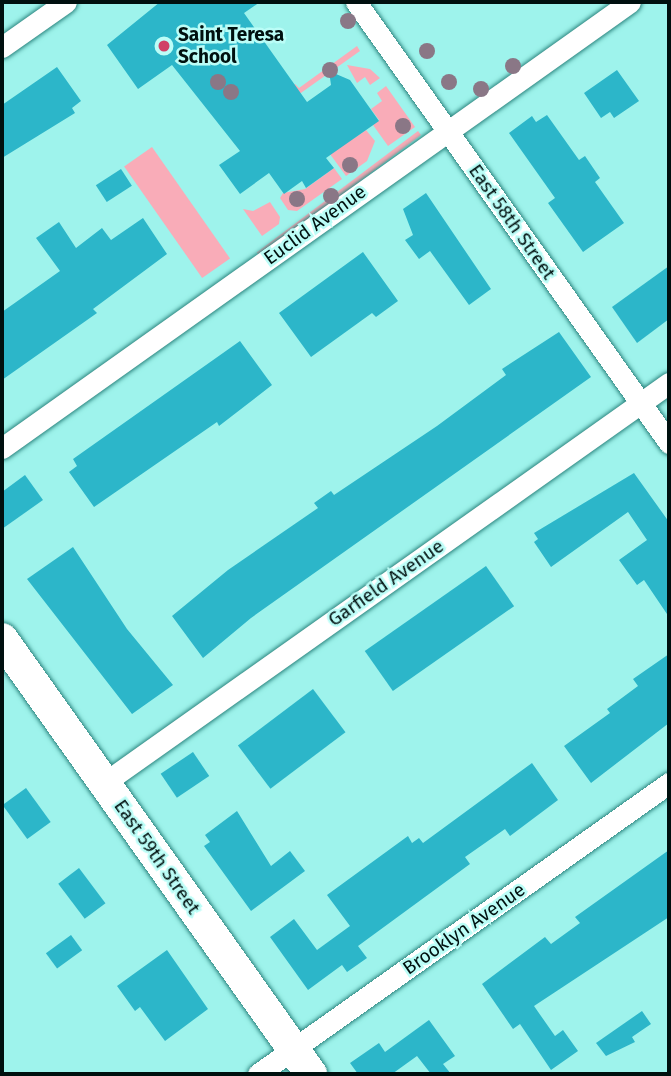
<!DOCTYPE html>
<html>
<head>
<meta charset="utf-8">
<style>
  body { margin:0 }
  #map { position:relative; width:671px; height:1076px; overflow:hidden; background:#9ef3ec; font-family:"Fira Sans",sans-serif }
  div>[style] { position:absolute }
  .green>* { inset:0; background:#f9acb8; transform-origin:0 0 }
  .building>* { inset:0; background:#2cb6c9; transform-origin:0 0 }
  .roads { filter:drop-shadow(0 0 2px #2c857f) drop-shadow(0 0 2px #2c857f) }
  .street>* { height:21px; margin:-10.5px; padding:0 10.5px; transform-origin:10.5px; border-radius:10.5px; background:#fff }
  .secondary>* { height:32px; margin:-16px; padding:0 16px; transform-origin:16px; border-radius:16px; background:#fff }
  .trees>* { width:16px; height:16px; margin:-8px; border-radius:50%; background:#8a7786 }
  .dots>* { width:19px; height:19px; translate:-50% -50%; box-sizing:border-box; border:4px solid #bbfdf7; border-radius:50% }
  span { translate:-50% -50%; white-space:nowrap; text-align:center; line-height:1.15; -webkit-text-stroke:5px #bbfdf7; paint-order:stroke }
  .poi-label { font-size:19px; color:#00100f; font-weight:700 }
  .left { translate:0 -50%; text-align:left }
  .street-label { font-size:19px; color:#00100f }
  .frame { position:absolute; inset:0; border:4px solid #00100f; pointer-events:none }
</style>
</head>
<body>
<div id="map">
  <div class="green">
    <div style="clip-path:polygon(357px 46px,360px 51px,267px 117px,267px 104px,295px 84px,299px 88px)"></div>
    <div style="clip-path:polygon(347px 65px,370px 69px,380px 78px,370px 85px,365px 77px,357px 83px)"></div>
    <div style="clip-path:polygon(386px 86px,415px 127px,388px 146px,373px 125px,379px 120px,371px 109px,382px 101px,377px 93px)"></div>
    <div style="clip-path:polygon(366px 130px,375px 141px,367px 161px,346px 176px,327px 150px,349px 135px,353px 139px)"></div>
    <div style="left:418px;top:131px;width:5px;height:202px;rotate:53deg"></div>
    <div style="left:152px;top:147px;width:136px;height:34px;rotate:55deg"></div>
    <div style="clip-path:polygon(334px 168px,342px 179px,297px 211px,288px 210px,280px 198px,283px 193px,305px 189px)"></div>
    <div style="clip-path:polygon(270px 202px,280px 217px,279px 224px,262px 236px,243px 209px,253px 211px)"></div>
  </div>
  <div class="building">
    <div style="clip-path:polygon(160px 2px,260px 2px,244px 13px,307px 102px,331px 85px,329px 71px,350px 80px,379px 121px,326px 158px,334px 168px,306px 188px,302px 181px,284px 194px,269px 173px,240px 194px,219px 165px,240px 151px,172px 65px,138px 89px,107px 45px)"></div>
    <div style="clip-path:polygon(57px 67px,81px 101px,72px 108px,75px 113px,2px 158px,2px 105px)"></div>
    <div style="clip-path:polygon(617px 70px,639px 101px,614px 118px,610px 112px,601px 118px,584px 93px)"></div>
    <div style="clip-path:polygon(547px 115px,579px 160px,585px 156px,600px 178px,595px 182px,624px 223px,583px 252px,548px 203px,555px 198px,509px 133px,532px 116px,536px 122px)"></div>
    <div style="left:121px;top:169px;width:20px;height:30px;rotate:57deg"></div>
    <div style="clip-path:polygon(426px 193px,491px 289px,469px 305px,430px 251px,419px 259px,405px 240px,413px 235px,403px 209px)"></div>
    <div style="clip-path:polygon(143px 218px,167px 254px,93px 309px,97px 313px,2px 380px,2px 312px,60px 271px,36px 238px,59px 222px,76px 248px,102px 228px,111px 240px)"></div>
    <div style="clip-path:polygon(363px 252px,398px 301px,376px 317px,372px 313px,311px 357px,279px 313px)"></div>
    <div style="clip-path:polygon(669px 266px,669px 319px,637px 343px,612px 307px)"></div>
    <div style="clip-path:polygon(559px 332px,591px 377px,251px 618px,203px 658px,172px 616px,228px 570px,318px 508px,314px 503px,331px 491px,334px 495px,437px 426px,506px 375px,502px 369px)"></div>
    <div style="clip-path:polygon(240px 341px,272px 385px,219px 426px,217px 422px,94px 507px,69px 472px,77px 466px,73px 459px)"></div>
    <div style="clip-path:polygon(634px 473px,669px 522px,669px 617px,644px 580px,637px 585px,619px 560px,647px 540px,628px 512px,551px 567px,534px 542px,538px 539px,534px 533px)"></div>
    <div style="clip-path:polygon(25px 475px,43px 500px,2px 529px,2px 492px)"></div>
    <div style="clip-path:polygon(73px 547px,127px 629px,173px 685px,132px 714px,27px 579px)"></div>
    <div style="left:486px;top:566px;width:49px;height:148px;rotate:55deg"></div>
    <div style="clip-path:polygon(669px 654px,669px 723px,591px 783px,564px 746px,610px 713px,607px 709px,638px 686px,633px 679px)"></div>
    <div style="left:313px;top:689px;width:54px;height:94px;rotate:53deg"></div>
    <div style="left:193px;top:752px;width:29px;height:39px;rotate:56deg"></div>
    <div style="clip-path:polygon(532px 763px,558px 800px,510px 836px,505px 829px,465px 857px,470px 864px,358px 946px,367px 958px,347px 972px,342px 965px,308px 990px,270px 937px,294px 919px,317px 950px,350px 926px,327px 895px,408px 836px,412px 843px,419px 838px,423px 843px)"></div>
    <div style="left:26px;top:788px;width:42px;height:29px;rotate:54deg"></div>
    <div style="clip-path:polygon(237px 811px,271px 866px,290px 851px,305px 871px,251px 911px,204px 846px,210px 842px,205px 835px)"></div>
    <div style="clip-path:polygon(669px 850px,669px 917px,534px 1006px,555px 1036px,563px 1030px,578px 1051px,551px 1070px,520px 1024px,513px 1029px,482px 984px,545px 937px,551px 944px,580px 923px,575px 917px)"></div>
    <div style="left:79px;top:868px;width:44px;height:26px;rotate:53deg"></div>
    <div style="left:71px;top:935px;width:19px;height:31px;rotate:54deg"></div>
    <div style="clip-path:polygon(167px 950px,208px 1009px,165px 1041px,140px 1007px,135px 1011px,117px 986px)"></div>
    <div style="clip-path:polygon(642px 1011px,651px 1024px,632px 1037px,635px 1042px,606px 1056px,596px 1043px)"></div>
    <div style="clip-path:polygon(429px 1020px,455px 1056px,443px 1064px,451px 1074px,431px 1074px,417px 1056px,392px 1074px,358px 1074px,350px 1063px,379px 1043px,385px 1052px)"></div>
  </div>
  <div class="roads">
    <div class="street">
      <div style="left:356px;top:2px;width:541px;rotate:54.63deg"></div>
      <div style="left:2px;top:47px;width:78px;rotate:-35.1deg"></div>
      <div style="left:2px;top:448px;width:770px;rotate:-35.38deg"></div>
      <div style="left:104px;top:783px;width:692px;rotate:-35.3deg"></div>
      <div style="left:258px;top:1074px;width:504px;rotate:-35.3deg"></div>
    </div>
    <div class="secondary">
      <div style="left:2px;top:639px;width:534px;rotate:54.61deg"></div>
    </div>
  </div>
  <div class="trees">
    <div style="left:348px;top:21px"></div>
    <div style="left:427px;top:51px"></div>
    <div style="left:513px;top:66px"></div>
    <div style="left:330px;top:70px"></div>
    <div style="left:218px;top:82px"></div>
    <div style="left:449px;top:82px"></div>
    <div style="left:481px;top:89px"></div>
    <div style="left:231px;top:92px"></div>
    <div style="left:403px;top:126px"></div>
    <div style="left:350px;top:165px"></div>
    <div style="left:331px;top:196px"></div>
    <div style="left:297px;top:199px"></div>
  </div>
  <div class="dots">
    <div style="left:164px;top:46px;background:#d04167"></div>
  </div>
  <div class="poi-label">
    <span class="left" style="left:178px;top:46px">Saint Teresa<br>School</span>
  </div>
  <div class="street-label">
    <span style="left:512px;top:222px;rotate:55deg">East 58th Street</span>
    <span style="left:315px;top:225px;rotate:-36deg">Euclid Avenue</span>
    <span style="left:386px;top:583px;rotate:-35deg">Garfield Avenue</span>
    <span style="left:157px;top:857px;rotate:55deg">East 59th Street</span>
    <span style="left:464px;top:929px;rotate:-35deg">Brooklyn Avenue</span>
  </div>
  <div class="frame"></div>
</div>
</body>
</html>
